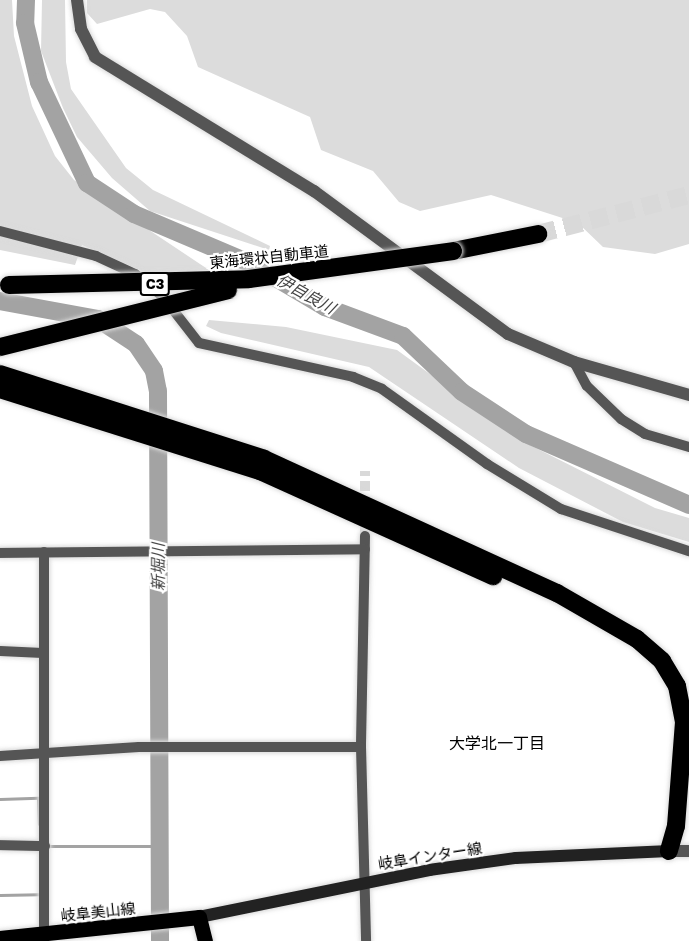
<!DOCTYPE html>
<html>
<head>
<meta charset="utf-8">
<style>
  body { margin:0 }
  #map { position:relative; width:689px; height:941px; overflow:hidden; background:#fff; font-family:"Golos Text","Noto Sans JP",sans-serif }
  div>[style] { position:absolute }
  .green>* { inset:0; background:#dcdcdc }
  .stream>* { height:3px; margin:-1.5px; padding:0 1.5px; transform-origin:1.5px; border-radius:1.5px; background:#a3a3a3 }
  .river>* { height:18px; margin:-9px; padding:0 9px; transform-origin:9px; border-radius:9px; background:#a3a3a3 }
  .minor-tunnel>* { height:10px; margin-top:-5px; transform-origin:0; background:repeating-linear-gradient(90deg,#d9d9d9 0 10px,transparent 0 15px) }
  .motorway-tunnel>* { height:18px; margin-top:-9px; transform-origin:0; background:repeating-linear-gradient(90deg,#d9d9d9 0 18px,transparent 0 27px) }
  .roads { filter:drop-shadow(0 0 2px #dbdbdb) drop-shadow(0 0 2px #dbdbdb) }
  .minor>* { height:10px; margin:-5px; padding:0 5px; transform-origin:5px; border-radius:5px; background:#555 }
  .tertiary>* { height:12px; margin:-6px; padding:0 6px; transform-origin:6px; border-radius:6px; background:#555 }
  .secondary>* { height:12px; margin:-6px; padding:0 6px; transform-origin:6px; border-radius:6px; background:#222 }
  .primary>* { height:15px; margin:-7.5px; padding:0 7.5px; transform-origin:7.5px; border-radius:7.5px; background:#000 }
  .motorway>* { height:18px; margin:-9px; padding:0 9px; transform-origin:9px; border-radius:9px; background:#000 }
  .bridges { filter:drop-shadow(0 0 2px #dbdbdb) drop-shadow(0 0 2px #dbdbdb) }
  .motorway-bridge>* { height:18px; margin:-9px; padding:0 9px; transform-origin:9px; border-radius:9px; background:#000 }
  span { translate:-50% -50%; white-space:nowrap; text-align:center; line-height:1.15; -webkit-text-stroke:4.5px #fff; paint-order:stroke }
  .shield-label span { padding:2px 4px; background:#fff; border:2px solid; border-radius:4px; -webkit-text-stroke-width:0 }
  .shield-label { font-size:14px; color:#000; font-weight:700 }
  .street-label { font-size:15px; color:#000 }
  .water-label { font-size:16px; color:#444; font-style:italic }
  .neighbourhood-label { font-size:16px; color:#000 }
</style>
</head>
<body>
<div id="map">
  <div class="green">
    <div style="clip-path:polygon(0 0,12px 0,14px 36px,32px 106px,55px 156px,74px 180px,209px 270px,149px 274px,82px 245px,75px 265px,0 250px)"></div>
    <div style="clip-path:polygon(42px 0,65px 0,66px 62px,71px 89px,126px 168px,153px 190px,270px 246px,269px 250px,150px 211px,112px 178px,77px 137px,63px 108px,41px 51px)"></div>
    <div style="clip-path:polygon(87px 0,689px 0,689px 244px,655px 254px,603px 247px,578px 223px,491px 195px,420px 211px,399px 202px,373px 171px,321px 150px,310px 117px,198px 67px,187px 36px,165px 12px,150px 9px,97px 24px,87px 13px)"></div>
    <div style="clip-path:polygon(209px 320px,286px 327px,397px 350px,522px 441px,655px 508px,689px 518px,689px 542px,623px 522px,519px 468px,369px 367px,221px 333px,206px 326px)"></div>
  </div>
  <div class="stream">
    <div style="left:0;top:799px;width:38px;rotate:-2deg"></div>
    <div style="left:38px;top:798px;width:26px;rotate:88deg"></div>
    <div style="left:49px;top:846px;width:109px"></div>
    <div style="left:0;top:895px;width:39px;rotate:-1deg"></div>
  </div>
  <div class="river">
    <div style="left:26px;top:0;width:23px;rotate:92deg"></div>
    <div style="left:25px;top:23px;width:61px;rotate:76.7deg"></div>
    <div style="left:39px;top:82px;width:112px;rotate:64.6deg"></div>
    <div style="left:87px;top:183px;width:56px;rotate:33.4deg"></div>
    <div style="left:134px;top:214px;width:128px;rotate:23deg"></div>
    <div style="left:252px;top:264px;width:85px;rotate:30.5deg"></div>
    <div style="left:325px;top:307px;width:83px;rotate:20.4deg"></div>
    <div style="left:403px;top:336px;width:81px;rotate:43.5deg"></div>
    <div style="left:462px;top:392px;width:77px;rotate:33.3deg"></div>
    <div style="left:526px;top:434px;width:178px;rotate:23.5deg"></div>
    <div style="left:0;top:301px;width:100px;rotate:10.4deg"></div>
    <div style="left:98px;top:319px;width:45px;rotate:33.3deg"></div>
    <div style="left:136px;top:344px;width:32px;rotate:56deg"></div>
    <div style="left:154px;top:371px;width:20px;rotate:79deg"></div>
    <div style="left:158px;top:391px;width:550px;rotate:89.79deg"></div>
  </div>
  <div class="minor-tunnel">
    <div style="left:365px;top:536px;width:65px;rotate:-90deg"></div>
  </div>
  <div class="motorway-tunnel">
    <div style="left:538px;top:234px;width:156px;rotate:-14.5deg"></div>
  </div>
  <div class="roads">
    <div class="minor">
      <div style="left:0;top:231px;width:99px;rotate:14.6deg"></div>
      <div style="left:96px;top:256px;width:43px;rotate:24.8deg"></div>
      <div style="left:135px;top:274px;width:36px;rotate:39deg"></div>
      <div style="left:163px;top:297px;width:58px;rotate:52deg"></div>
      <div style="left:199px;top:343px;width:158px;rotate:12.4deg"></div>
      <div style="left:353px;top:377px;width:31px;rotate:22deg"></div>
      <div style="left:382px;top:389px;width:129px;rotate:35.5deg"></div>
      <div style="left:487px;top:464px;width:87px;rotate:31.3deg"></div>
      <div style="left:561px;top:509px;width:135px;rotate:18.2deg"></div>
      <div style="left:574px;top:362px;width:27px;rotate:62deg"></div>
      <div style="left:587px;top:386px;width:47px;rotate:44.1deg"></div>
      <div style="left:621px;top:419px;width:28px;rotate:32deg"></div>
      <div style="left:645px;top:434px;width:46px;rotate:16.5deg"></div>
      <div style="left:365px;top:536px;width:211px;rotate:91.1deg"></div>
      <div style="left:361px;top:747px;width:194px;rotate:88.5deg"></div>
      <div style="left:0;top:553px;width:365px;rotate:-0.6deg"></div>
      <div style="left:0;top:651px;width:43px;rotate:2.7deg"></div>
      <div style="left:0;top:756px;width:139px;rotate:-3.7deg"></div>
      <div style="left:139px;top:747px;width:222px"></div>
      <div style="left:0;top:845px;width:45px;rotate:1.3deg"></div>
      <div style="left:44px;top:941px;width:389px;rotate:-90deg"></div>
    </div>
    <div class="tertiary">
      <div style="left:77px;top:0;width:29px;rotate:82deg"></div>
      <div style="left:81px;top:29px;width:31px;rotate:63deg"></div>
      <div style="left:95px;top:57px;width:257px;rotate:31.5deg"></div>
      <div style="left:314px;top:191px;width:241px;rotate:36.4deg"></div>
      <div style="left:508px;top:334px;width:72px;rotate:23deg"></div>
      <div style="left:574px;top:362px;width:120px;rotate:16deg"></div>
      <div style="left:669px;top:851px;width:20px"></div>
    </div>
    <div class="secondary">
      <div style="left:199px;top:917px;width:235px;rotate:-11.5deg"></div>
      <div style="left:429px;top:870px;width:88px;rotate:-7.9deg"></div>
      <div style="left:516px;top:858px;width:153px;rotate:-2.6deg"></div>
    </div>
    <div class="primary">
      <div style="left:199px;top:917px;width:25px;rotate:76deg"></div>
      <div style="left:0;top:938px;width:200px;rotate:-6deg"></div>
    </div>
    <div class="motorway">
      <div style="left:453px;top:251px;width:87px;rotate:-11.3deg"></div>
      <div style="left:0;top:374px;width:277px;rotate:17.8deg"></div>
      <div style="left:264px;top:459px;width:322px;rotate:24.6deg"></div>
      <div style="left:557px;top:593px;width:92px;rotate:29.9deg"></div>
      <div style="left:637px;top:639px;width:33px;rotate:41deg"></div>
      <div style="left:662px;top:661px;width:29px;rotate:59deg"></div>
      <div style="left:677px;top:686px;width:37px;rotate:79deg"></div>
      <div style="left:684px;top:722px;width:104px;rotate:94.4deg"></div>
      <div style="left:676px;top:826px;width:26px;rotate:106deg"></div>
      <div style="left:0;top:389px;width:273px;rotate:17.5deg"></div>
      <div style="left:260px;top:471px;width:256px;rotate:24.3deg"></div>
    </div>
  </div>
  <div class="bridges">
    <div class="motorway-bridge">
      <div style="left:9px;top:285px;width:240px;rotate:-1.4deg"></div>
      <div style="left:249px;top:279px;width:206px;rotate:-7.8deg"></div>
      <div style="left:0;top:347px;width:235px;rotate:-14deg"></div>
    </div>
  </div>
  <div class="shield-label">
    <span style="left:155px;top:284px">C3</span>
  </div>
  <div class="street-label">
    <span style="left:269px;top:257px;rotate:-6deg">東海環状自動車道</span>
    <span style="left:430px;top:856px;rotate:-9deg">岐阜インター線</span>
    <span style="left:98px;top:912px;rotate:-6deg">岐阜美山線</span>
  </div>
  <div class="water-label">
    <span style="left:306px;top:294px;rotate:29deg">伊自良川</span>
    <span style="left:158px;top:567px;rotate:-90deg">新堀川</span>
  </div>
  <div class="neighbourhood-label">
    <span style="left:497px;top:743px">大学北一丁目</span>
  </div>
</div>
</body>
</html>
